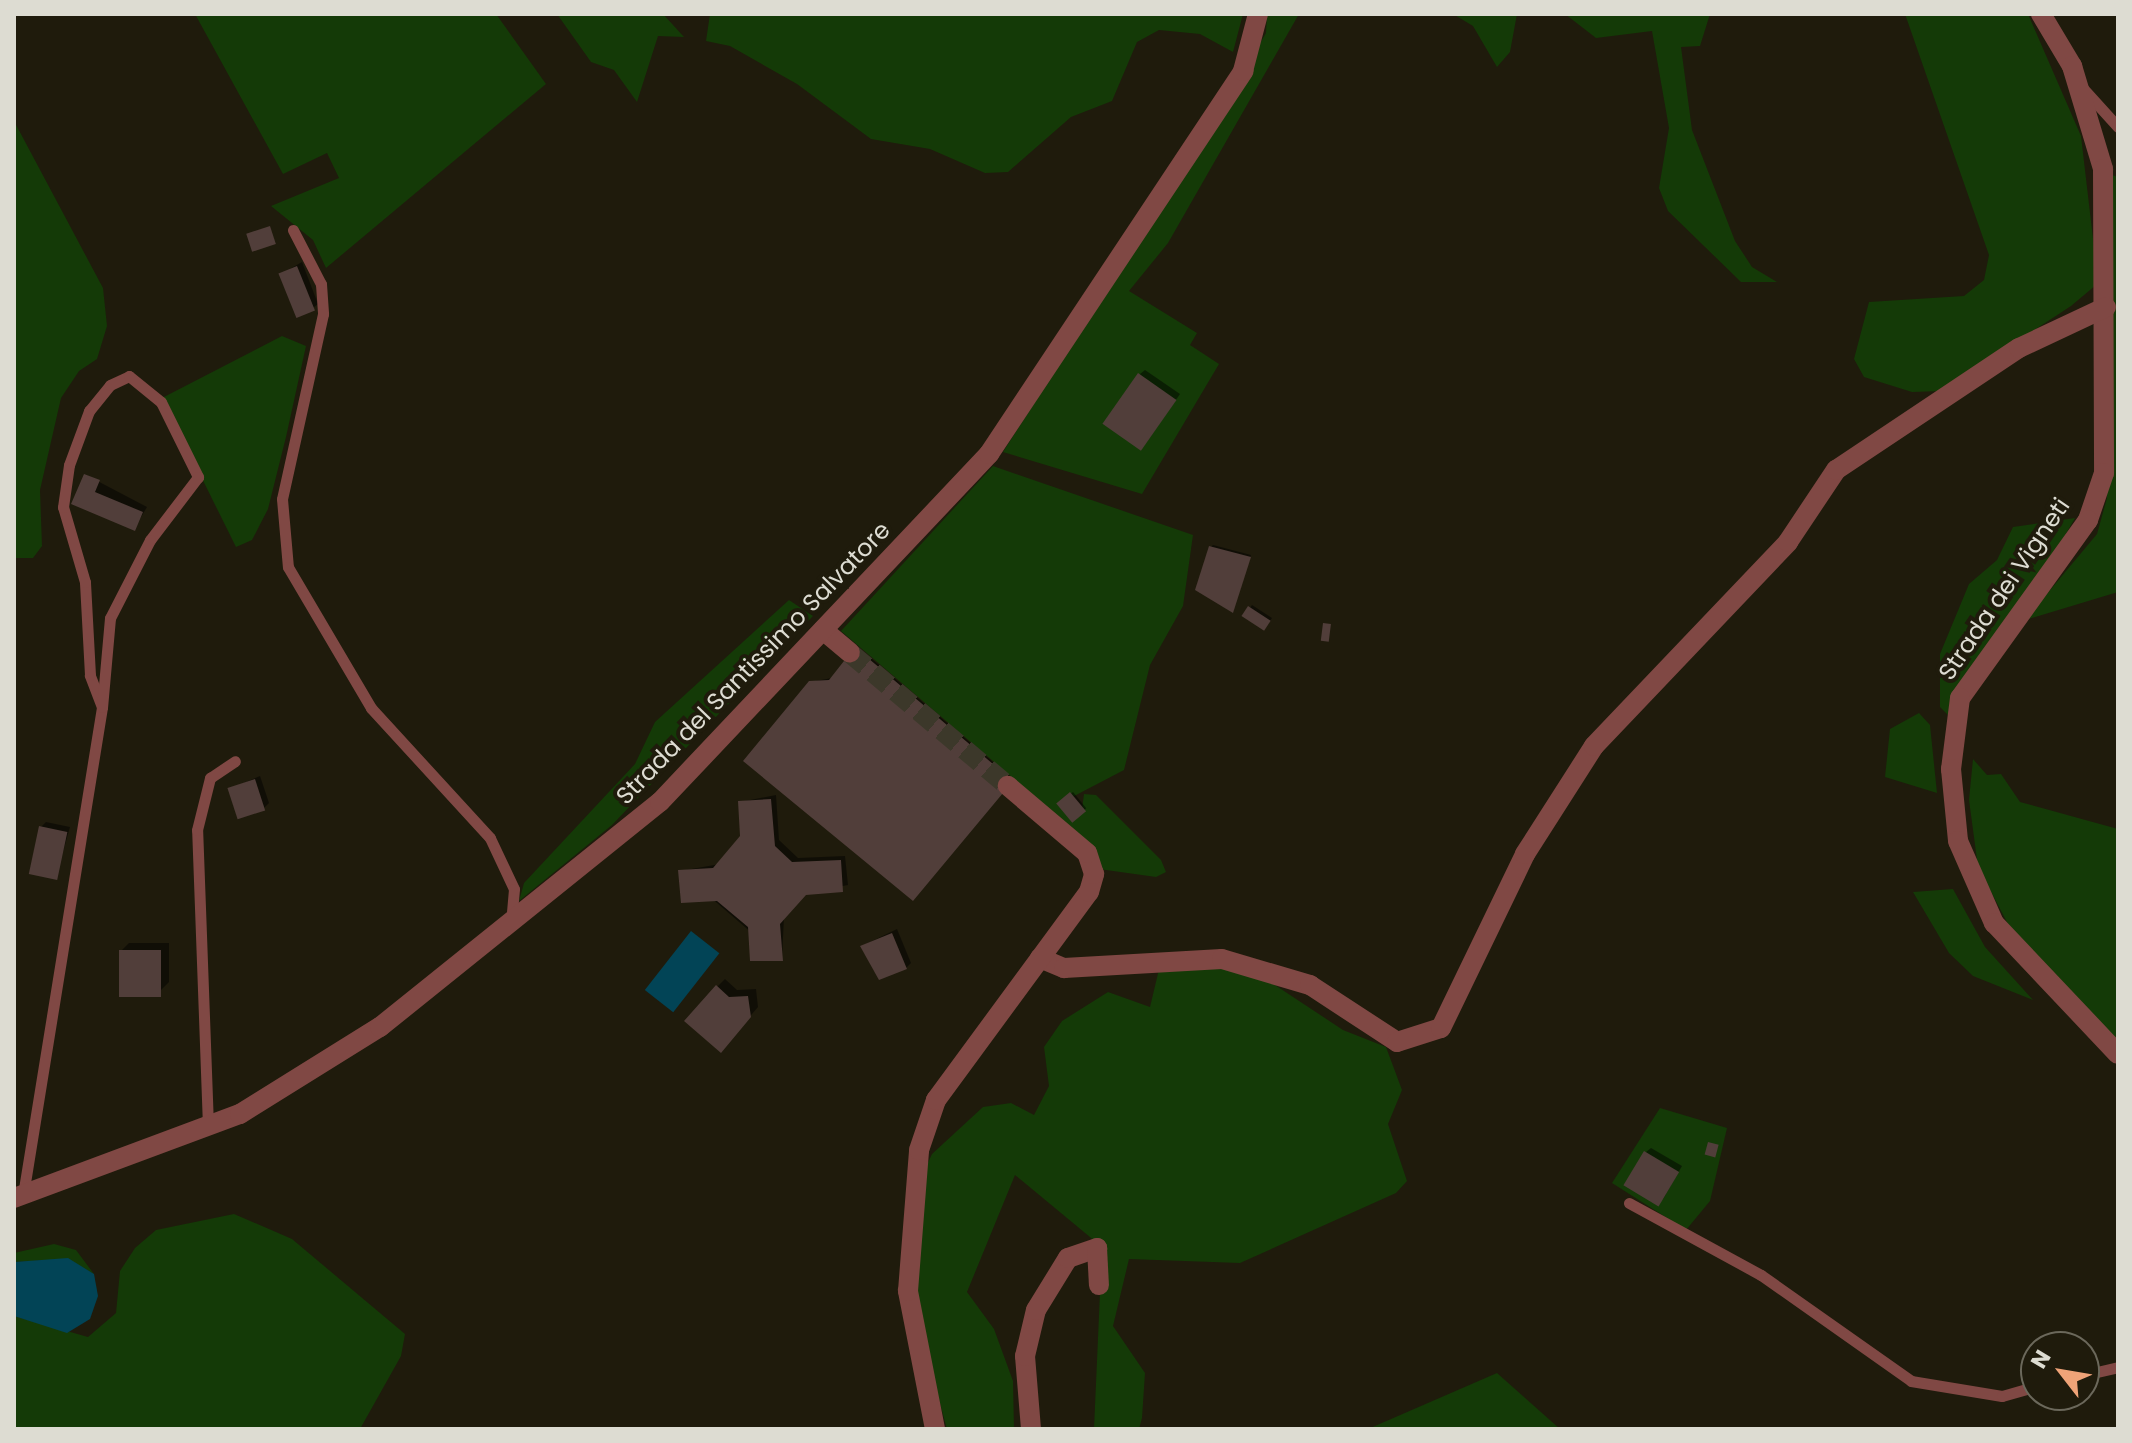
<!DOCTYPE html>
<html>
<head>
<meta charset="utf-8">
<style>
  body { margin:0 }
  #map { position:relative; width:2132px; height:1443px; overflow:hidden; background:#1f1b0c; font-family:Poppins,sans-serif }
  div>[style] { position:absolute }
  .green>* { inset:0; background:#143a07 }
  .water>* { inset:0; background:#024456; transform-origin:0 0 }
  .shadow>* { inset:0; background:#0007; transform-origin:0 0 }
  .building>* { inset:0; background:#513e3a; transform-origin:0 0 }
  .minor-tunnel>* { height:20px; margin-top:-10px; transform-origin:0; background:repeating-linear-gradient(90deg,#3c382a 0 20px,transparent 0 30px) }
  .service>* { height:11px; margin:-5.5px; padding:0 5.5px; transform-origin:5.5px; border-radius:5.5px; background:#804844 }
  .minor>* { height:20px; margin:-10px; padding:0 10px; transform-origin:10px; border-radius:10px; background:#804844 }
  .tertiary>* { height:20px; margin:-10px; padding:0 10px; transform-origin:10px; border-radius:10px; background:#804844 }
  span { translate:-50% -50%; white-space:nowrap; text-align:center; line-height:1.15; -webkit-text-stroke:8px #1f1b0c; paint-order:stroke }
  .street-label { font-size:24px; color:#dddcd2 }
  .frame { position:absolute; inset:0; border:16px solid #dddcd2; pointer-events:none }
  .north { position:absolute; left:2020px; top:1331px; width:80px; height:80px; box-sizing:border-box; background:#1f1b0c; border:2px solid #6b685b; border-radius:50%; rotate:301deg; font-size:22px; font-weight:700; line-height:32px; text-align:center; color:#dddcd2 }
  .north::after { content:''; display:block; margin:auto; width:28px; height:36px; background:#efa378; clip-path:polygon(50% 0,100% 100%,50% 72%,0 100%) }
</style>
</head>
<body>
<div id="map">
  <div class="green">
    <div style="clip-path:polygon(195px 14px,496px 14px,546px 84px,326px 268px,313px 240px,271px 206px,339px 178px,327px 153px,283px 174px)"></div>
    <div style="clip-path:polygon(557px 14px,663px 14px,684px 37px,658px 36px,637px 102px,614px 70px,591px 62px)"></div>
    <div style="clip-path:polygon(710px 14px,1243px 14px,1233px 52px,1200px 34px,1159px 30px,1137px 42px,1112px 101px,1071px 117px,1008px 172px,985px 173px,930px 149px,871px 139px,797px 84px,730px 46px,706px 41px)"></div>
    <div style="clip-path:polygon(1267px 14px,1299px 14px,1168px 243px,1129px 291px,1197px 333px,1190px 345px,1219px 364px,1142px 494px,1003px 452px,1214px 122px,1266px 33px)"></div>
    <div style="clip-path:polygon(1453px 14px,1517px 14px,1510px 52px,1497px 67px,1473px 26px)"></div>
    <div style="clip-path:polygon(1565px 14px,1710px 14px,1700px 46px,1681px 47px,1692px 130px,1735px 241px,1752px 267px,1777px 282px,1741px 282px,1668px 211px,1659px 188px,1669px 128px,1652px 31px,1596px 38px)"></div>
    <div style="clip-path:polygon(1905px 14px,2028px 14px,2081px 136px,2096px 264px,2096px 285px,2071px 306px,1941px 391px,1912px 392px,1864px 377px,1854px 359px,1869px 302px,1964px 296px,1984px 280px,1989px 255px)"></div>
    <div style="clip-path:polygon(14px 121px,103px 288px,107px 326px,97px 359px,79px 371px,61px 398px,40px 490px,42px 546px,33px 558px,14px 558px)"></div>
    <div style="clip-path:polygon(2112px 175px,2118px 177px,2118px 592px,2025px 620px,2097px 534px,2107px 498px)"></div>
    <div style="clip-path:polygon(282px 336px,306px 346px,286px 437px,268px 509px,252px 540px,236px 547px,162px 398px)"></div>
    <div style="clip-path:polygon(993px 466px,1193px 535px,1183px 606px,1150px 665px,1124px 770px,1057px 805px,1082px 809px,1084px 794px,1096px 795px,1161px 860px,1166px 872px,1156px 877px,1099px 869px,1049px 809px,841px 631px)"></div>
    <div style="clip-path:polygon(2075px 518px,2060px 544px,1949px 716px,1940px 707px,1940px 654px,1969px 584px,1997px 560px,2013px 527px)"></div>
    <div style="clip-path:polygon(789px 600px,813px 616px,612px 825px,519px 901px,524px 883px,635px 764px,655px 722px)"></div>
    <div style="clip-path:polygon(1919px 713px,1930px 725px,1937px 793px,1885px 777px,1890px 729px)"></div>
    <div style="clip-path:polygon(1973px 759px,1987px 775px,2001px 774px,2020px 802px,2118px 829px,2118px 1044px,2008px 924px,1978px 867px,1969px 800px)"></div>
    <div style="clip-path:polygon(1953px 889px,1985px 947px,2033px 1000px,1973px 976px,1949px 953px,1913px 892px)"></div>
    <div style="clip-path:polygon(1211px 960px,1263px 977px,1343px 1030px,1386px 1047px,1402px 1090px,1388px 1124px,1407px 1181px,1396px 1193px,1240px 1263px,1129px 1259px,1113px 1326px,1145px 1373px,1142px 1418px,1139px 1429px,1094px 1429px,1102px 1247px,1015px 1175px,967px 1292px,994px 1329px,1013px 1381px,1014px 1429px,947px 1429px,914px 1308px,916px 1188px,932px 1154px,983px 1107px,1011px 1103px,1034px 1115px,1049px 1086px,1044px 1047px,1062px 1021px,1108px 992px,1150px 1007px,1160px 965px)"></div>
    <div style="clip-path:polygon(1660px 1108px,1727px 1128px,1710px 1201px,1686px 1230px,1612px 1183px)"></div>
    <div style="clip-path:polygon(234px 1214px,292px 1239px,405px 1334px,401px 1356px,360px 1429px,14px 1429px,14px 1316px,88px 1337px,116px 1313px,120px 1271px,135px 1248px,156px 1230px)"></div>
    <div style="clip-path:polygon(54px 1244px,76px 1250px,94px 1274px,68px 1259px,14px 1262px,14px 1253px)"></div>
    <div style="clip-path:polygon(1497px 1373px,1560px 1429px,1368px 1429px)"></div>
  </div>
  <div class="water">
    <div style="left:691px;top:931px;width:36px;height:75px;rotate:38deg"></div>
    <div style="clip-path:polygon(68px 1258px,94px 1274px,98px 1296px,90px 1319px,67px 1333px,14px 1316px,14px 1262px)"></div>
  </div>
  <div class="shadow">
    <div style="clip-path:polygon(302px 262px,318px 304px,313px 308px,281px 274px)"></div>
    <div style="clip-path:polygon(1145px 370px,1180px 394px,1146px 443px,1140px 374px)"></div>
    <div style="clip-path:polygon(86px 475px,147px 507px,134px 529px,73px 503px)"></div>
    <div style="clip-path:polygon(1213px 545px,1251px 555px,1233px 610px,1211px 547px)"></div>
    <div style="clip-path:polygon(1252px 605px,1272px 618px,1266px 627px,1244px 616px)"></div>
    <div style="clip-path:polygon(858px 647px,1013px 779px,746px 761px,810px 682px,832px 678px)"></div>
    <div style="clip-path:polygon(260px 776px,269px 803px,264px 808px,230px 789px)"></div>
    <div style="left:1073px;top:792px;width:21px;height:18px;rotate:51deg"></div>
    <div style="clip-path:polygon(776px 795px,779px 840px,798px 858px,845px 856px,848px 885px,806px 893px,784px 917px,782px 959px,680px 871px,720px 864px,742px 837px,740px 802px)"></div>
    <div style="clip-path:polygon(46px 822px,70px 827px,56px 877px,41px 827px)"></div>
    <div style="clip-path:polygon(897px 929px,911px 963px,906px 968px,862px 946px)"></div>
    <div style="clip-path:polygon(129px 943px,169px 943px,169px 982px,161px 990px,121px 951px)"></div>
    <div style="clip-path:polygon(725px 979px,737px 990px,756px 989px,758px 1007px,728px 1042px,717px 987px)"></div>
    <div style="clip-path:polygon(1651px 1148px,1682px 1166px,1663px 1199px,1646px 1152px)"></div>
  </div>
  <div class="building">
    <div style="left:270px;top:226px;width:19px;height:25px;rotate:72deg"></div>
    <div style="left:297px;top:266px;width:48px;height:20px;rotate:68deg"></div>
    <div style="left:1138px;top:373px;width:47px;height:62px;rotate:35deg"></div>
    <div style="clip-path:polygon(84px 474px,100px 480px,95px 492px,143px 512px,135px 531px,71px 504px)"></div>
    <div style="clip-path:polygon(1209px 546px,1251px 557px,1233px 613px,1195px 590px)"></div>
    <div style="left:1248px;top:606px;width:27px;height:12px;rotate:33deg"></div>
    <div style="left:1323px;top:623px;width:8px;height:18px;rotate:7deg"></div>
    <div style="clip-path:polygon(855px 647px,1013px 781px,913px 901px,743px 761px,809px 681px,829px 680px)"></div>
    <div style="left:255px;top:779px;width:33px;height:29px;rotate:72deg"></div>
    <div style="left:1070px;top:792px;width:25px;height:18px;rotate:50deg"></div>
    <div style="clip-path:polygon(771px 799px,775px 846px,792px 862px,841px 860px,843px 892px,806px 895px,780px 924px,783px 961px,750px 961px,748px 927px,717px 901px,681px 903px,678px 870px,713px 868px,740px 836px,738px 801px)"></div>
    <div style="left:39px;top:826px;width:29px;height:49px;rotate:12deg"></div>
    <div style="clip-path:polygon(892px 933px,907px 969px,879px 980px,860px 946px)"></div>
    <div style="left:119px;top:950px;width:42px;height:47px"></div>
    <div style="clip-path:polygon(716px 985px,729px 997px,748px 996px,751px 1017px,721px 1053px,684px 1021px)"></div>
    <div style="left:1708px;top:1142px;width:11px;height:13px;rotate:15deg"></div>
    <div style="left:1644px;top:1151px;width:41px;height:40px;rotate:31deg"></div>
  </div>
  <div class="minor-tunnel">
    <div style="left:850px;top:653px;width:207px;rotate:40.1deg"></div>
  </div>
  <div class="service">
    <div style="left:2079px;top:84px;width:58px;rotate:47.8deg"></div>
    <div style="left:293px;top:230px;width:61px;rotate:62.6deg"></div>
    <div style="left:321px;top:284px;width:30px;rotate:86deg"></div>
    <div style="left:323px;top:314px;width:189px;rotate:102.5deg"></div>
    <div style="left:282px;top:499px;width:68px;rotate:85deg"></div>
    <div style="left:288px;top:567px;width:164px;rotate:59.5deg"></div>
    <div style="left:371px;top:708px;width:176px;rotate:47.5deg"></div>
    <div style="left:490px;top:838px;width:56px;rotate:64.8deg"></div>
    <div style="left:514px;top:889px;width:33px;rotate:95deg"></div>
    <div style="left:208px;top:1126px;width:296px;rotate:-92.1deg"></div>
    <div style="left:197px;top:830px;width:54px;rotate:-76deg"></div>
    <div style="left:210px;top:778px;width:30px;rotate:-34deg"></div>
    <div style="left:23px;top:1195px;width:494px;rotate:-80.8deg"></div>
    <div style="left:102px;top:707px;width:34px;rotate:-111deg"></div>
    <div style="left:90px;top:675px;width:93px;rotate:-93.1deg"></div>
    <div style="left:85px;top:582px;width:78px;rotate:-106.3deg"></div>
    <div style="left:63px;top:507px;width:42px;rotate:-81.9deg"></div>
    <div style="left:69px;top:465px;width:58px;rotate:-69.7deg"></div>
    <div style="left:89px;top:411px;width:33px;rotate:-51deg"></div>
    <div style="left:110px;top:385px;width:21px;rotate:-25deg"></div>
    <div style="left:129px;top:376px;width:41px;rotate:39.1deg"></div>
    <div style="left:161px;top:402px;width:84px;rotate:63.7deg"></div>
    <div style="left:198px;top:477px;width:79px;rotate:127.3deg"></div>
    <div style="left:150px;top:540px;width:88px;rotate:117.1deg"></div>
    <div style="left:110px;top:618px;width:89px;rotate:95.1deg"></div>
    <div style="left:1629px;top:1203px;width:150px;rotate:28.6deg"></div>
    <div style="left:1761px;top:1275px;width:184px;rotate:35.2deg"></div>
    <div style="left:1911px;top:1381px;width:92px;rotate:9.4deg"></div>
    <div style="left:2002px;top:1396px;width:35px;rotate:-16deg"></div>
    <div style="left:2084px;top:1375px;width:35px;rotate:-13deg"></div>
  </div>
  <div class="minor">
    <div style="left:2041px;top:14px;width:61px;rotate:59.2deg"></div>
    <div style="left:2072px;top:66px;width:108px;rotate:73.2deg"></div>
    <div style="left:2103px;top:169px;width:304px;rotate:89.8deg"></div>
    <div style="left:2104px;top:473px;width:50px;rotate:108.8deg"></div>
    <div style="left:2088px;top:520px;width:219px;rotate:125.7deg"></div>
    <div style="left:1960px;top:698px;width:72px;rotate:97.2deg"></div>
    <div style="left:1951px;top:769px;width:72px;rotate:84.4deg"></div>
    <div style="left:1958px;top:841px;width:90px;rotate:66.3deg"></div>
    <div style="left:1994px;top:923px;width:180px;rotate:46.6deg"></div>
    <div style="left:823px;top:630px;width:35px;rotate:40deg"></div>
    <div style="left:1040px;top:958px;width:26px;rotate:23deg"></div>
    <div style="left:1064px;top:968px;width:158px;rotate:-3.3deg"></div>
    <div style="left:1222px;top:959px;width:92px;rotate:16.5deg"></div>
    <div style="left:1310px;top:985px;width:104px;rotate:33.2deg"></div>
    <div style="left:1397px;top:1042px;width:46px;rotate:-17.7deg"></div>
    <div style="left:1441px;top:1028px;width:193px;rotate:-64.2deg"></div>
    <div style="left:1525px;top:854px;width:128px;rotate:-57.4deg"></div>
    <div style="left:1594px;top:746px;width:282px;rotate:-46.4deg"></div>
    <div style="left:1788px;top:542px;width:87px;rotate:-56.3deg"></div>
    <div style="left:1836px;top:470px;width:220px;rotate:-33.7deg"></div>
    <div style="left:2019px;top:348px;width:96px;rotate:-25.2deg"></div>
    <div style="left:935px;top:1429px;width:141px;rotate:-101.1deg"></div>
    <div style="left:908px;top:1291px;width:141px;rotate:-85.5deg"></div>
    <div style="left:919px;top:1150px;width:53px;rotate:-71.2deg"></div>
    <div style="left:936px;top:1100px;width:258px;rotate:-53.7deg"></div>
    <div style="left:1089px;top:892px;width:19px;rotate:-74deg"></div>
    <div style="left:1094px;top:874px;width:22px;rotate:-108deg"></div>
    <div style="left:1087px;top:853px;width:104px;rotate:-139.7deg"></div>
    <div style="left:1031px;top:1429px;width:73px;rotate:-94.7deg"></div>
    <div style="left:1025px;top:1356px;width:47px;rotate:-76.6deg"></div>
    <div style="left:1036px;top:1310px;width:61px;rotate:-58.4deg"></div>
    <div style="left:1068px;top:1258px;width:31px;rotate:-19deg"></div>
    <div style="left:1097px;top:1248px;width:37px;rotate:87deg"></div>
  </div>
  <div class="tertiary">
    <div style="left:14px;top:1198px;width:241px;rotate:-20.4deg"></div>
    <div style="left:240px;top:1114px;width:165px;rotate:-31.9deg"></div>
    <div style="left:380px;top:1027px;width:359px;rotate:-38.8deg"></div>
    <div style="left:660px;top:802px;width:479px;rotate:-46.6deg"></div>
    <div style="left:989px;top:454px;width:460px;rotate:-56.4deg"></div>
    <div style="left:1243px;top:71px;width:59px;rotate:-75.3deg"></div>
  </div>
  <div class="street-label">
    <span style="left:2004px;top:589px;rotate:-56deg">Strada dei Vigneti</span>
    <span style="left:753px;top:663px;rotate:-46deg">Strada del Santissimo Salvatore</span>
  </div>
  <div class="frame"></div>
  <div class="north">N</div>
</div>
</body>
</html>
